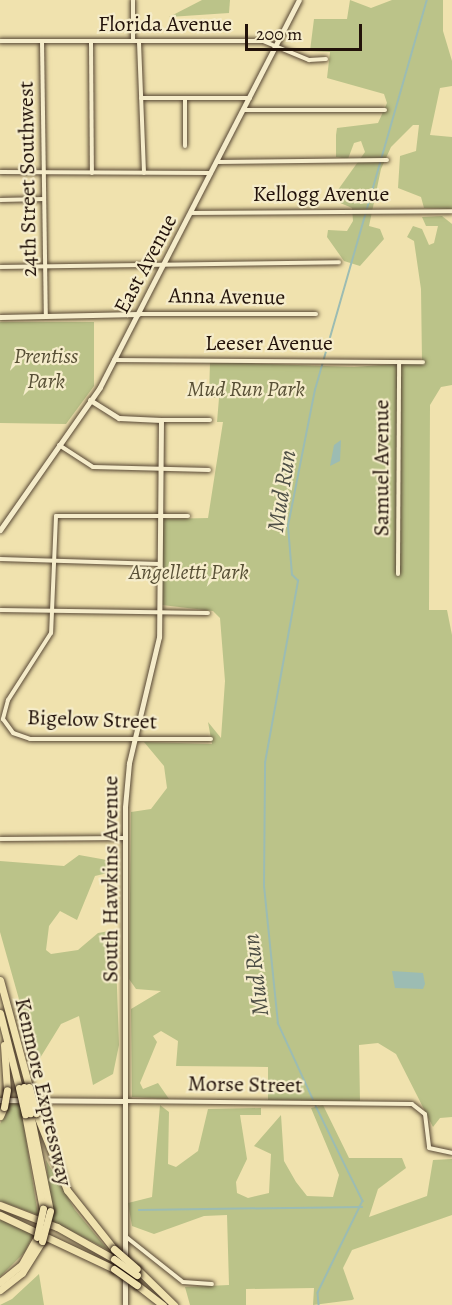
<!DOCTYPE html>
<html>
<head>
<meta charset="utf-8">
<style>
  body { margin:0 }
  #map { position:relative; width:452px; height:1305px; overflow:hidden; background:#f0e2ae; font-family:Alegreya,serif }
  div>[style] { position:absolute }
  .green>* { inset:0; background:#bbc389 }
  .water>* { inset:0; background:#9cbcb3 }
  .stream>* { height:1.5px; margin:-0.75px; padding:0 0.75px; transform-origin:0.75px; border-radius:0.75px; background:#9cbcb3 }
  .roads { filter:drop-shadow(0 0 2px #564633) drop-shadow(0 0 2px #564633) }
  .street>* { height:4px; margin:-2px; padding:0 2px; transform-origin:2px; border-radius:2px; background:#f5ecca }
  .secondary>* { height:5px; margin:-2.5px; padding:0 2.5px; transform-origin:2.5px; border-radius:2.5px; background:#f5ecca }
  .highway>* { height:7px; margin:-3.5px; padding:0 3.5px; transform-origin:3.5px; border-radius:3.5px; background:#f0e2ae }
  .bridges { filter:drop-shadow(0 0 2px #22120a) drop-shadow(0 0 2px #22120a) }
  .highway-bridge>* { height:7px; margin:-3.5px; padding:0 3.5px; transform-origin:3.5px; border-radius:3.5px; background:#f0e2ae }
  span { translate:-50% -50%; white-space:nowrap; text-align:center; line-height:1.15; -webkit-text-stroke:4.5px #f5ecca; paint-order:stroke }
  .street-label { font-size:22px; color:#22120a }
  .park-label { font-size:22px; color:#585036; font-style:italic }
  .water-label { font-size:24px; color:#4d4e45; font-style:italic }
  .scale { position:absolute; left:245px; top:24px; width:117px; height:27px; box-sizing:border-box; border:3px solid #22120a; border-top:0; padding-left:8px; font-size:18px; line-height:21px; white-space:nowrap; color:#22120a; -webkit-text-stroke:4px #f5ecca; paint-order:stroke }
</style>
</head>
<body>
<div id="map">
  <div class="green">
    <div style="clip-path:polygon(202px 0,230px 0,229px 13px,169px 17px)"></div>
    <div style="clip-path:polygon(350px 0,371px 8px,392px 0,443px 0,443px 31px,452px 61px,452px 86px,440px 88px,430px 135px,452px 137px,452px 209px,424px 208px,421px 197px,398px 188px,400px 156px,416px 151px,419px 125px,413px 125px,391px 147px,381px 169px,369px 226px,380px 229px,384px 239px,360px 266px,344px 261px,327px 237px,328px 230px,347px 231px,353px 221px,352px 208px,338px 202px,335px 194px,365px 152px,361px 141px,354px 143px,348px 159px,336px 157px,336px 135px,337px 128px,378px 123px,387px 103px,384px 94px,327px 78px,330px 52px,310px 51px,314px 19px,347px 19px)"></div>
    <div style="clip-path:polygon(442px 216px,452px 224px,452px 385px,441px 387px,430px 405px,429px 610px,447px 610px,452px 635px,452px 1117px,440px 1118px,433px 1127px,396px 1054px,378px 1043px,359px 1045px,360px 1101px,268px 1100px,268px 1067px,176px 1066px,178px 1041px,161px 1031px,153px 1036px,157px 1042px,140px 1083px,143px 1089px,158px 1083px,169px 1099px,132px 1097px,131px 1009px,161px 991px,136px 989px,129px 979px,131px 812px,151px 809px,167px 788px,164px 766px,144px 742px,212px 744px,208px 722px,221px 738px,225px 681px,220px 618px,213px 611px,162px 605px,162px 519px,208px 518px,223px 422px,217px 422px,219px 398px,209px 397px,210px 362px,354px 367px,422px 362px,421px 289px,414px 241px,407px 237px,413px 226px,422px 229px,429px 245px,434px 243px,438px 226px,426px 226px,422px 217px)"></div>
    <div style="clip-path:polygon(0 322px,94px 322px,94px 386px,66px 424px,0 423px)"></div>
    <div style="clip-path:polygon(79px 855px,118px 862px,120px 870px,95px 876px,77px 920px,60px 911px,49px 926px,46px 950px,51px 954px,78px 950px,98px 933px,115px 930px,119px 1045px,113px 1074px,93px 1085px,79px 1016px,61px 1024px,37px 1063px,0 932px,0 861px,64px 866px)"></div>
    <div style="clip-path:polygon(9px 1103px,19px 1103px,22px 1114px,38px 1215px,0 1201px,0 1124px)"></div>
    <div style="clip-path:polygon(160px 1105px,169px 1112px,168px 1164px,176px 1167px,198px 1151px,208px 1109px,261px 1108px,261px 1115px,240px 1115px,247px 1159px,236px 1182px,237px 1193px,248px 1198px,269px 1193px,271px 1154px,254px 1146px,281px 1115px,284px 1161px,296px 1182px,307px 1196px,333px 1197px,339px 1175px,311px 1108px,323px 1105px,349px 1158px,402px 1158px,406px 1168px,378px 1189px,369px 1217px,427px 1196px,433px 1160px,452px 1159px,452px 1215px,352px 1250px,343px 1268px,354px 1299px,352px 1300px,313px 1305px,314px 1288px,246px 1289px,246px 1305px,190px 1305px,185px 1287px,229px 1285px,227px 1215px,204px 1216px,154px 1234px,132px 1226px,128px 1203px,152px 1197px)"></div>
    <div style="clip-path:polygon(46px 1160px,75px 1210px,108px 1250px,52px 1221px)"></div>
    <div style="clip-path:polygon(0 1220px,34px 1233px,25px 1252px,0 1277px)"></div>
    <div style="clip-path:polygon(39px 1274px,44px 1305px,0 1305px,12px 1299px)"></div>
  </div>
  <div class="water">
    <div style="clip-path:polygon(341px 440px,340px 461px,330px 466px,334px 445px)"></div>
    <div style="clip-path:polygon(392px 971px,423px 973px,425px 984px,423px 989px,395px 988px)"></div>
  </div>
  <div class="stream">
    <div style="left:313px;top:1100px;width:84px;rotate:-114.7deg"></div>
    <div style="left:278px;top:1024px;width:138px;rotate:-95.8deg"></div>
    <div style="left:264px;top:887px;width:124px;rotate:-89.5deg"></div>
    <div style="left:265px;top:763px;width:185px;rotate:-79.7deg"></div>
    <div style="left:298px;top:581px;width:8px;rotate:-135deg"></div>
    <div style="left:292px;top:575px;width:49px;rotate:-94.7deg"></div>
    <div style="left:288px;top:526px;width:139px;rotate:-78.8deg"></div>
    <div style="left:315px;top:390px;width:406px;rotate:-74deg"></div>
    <div style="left:316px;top:1106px;width:106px;rotate:63.7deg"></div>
    <div style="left:363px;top:1201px;width:102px;rotate:116.1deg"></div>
    <div style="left:318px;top:1293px;width:12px;rotate:85deg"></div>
    <div style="left:139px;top:1210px;width:223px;rotate:-0.8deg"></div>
  </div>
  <div class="roads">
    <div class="street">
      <div style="left:0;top:41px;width:263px"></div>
      <div style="left:263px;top:41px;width:50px;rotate:22.4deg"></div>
      <div style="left:309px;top:60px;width:17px;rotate:-3deg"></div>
      <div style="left:42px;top:41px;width:275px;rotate:89.2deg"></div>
      <div style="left:133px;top:41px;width:41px;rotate:-90deg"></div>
      <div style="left:91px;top:42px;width:131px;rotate:89.6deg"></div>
      <div style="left:139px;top:42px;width:131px;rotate:87.8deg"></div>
      <div style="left:141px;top:98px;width:109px"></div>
      <div style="left:185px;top:98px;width:48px;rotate:90deg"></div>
      <div style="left:244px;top:110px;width:141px"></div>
      <div style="left:217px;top:162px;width:170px;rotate:-0.7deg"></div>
      <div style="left:0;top:172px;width:211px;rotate:0.3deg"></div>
      <div style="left:0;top:200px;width:44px;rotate:-1.3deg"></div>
      <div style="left:191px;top:213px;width:261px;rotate:-0.4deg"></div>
      <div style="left:0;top:267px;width:339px;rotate:-0.8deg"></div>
      <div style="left:138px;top:314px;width:178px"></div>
      <div style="left:114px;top:360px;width:309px;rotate:0.4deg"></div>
      <div style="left:161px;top:420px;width:49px"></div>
      <div style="left:59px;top:445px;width:40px;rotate:32.9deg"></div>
      <div style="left:93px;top:467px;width:116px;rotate:1.5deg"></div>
      <div style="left:188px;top:516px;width:132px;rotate:180deg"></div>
      <div style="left:56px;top:516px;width:117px;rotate:92.4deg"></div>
      <div style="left:51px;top:633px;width:80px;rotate:122.7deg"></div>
      <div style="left:8px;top:700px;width:20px;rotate:105deg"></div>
      <div style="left:3px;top:719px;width:17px;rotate:54deg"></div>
      <div style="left:13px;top:733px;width:18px;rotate:19deg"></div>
      <div style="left:30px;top:739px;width:181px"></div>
      <div style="left:0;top:559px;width:160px;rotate:1.8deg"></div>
      <div style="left:398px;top:574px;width:212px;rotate:-89.7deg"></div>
      <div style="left:0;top:610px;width:208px;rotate:0.8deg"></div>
      <div style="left:0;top:839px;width:124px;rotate:-0.5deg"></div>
      <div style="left:124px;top:1101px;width:288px;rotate:0.6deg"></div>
      <div style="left:412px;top:1104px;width:16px;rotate:38deg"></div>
      <div style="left:425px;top:1114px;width:34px;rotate:83deg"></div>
      <div style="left:429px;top:1148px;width:24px;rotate:12deg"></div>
      <div style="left:125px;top:1236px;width:74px;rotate:38.4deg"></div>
      <div style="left:183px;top:1282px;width:29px;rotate:4deg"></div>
    </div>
    <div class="secondary">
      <div style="left:0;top:317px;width:138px;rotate:-1.2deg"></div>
      <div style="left:90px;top:400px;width:34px;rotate:32deg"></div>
      <div style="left:119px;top:418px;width:42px;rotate:2.7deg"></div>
      <div style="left:161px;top:420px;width:217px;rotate:90.5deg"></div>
      <div style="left:159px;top:637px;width:130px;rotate:103.4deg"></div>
      <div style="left:129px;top:763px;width:44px;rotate:95.2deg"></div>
      <div style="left:125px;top:807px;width:453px;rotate:90deg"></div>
      <div style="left:0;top:530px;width:174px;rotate:-55deg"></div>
      <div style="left:100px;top:387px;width:435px;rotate:-62.8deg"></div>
      <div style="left:0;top:1100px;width:124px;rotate:0.5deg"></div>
      <div style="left:125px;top:1275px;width:30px;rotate:90deg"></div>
    </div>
    <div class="highway">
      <div style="left:0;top:980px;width:111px;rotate:74.8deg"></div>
      <div style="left:0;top:1013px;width:77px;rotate:75.8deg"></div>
      <div style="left:4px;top:1045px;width:45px;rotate:86.2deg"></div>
      <div style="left:30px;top:1113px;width:100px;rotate:78.5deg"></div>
      <div style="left:36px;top:1113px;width:83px;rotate:68.1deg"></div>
      <div style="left:67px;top:1190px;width:75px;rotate:51.5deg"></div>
      <div style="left:25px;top:1114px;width:97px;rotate:79.3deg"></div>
      <div style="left:0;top:1116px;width:10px;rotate:-66deg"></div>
      <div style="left:0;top:1205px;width:61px;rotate:21.1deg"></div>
      <div style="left:57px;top:1227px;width:65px;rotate:29.3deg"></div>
      <div style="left:0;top:1215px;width:126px;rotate:25.3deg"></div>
      <div style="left:137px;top:1269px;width:52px;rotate:44.2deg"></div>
      <div style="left:0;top:1282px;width:28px;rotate:-39deg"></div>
      <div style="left:22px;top:1264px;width:31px;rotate:-61deg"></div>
      <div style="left:137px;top:1285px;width:33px;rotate:38deg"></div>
      <div style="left:0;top:1290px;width:28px;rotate:-38deg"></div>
      <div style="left:22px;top:1273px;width:38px;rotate:-58deg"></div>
    </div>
  </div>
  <div class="bridges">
    <div class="highway-bridge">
      <div style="left:24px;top:1087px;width:27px;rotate:77deg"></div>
      <div style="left:29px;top:1087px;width:27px;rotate:75deg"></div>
      <div style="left:19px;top:1088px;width:27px;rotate:77deg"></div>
      <div style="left:4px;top:1107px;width:17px;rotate:-80deg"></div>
      <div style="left:37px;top:1237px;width:29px;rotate:-78deg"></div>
      <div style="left:42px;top:1241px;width:31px;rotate:-75deg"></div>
      <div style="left:114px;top:1249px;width:30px;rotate:41deg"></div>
      <div style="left:114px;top:1259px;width:28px;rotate:35deg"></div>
      <div style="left:114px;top:1269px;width:28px;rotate:35deg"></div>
    </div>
  </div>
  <div class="street-label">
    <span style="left:165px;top:25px">Florida Avenue</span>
    <span style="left:28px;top:179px;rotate:-91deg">24th Street Southwest</span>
    <span style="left:321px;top:195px">Kellogg Avenue</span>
    <span style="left:146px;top:264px;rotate:-62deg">East Avenue</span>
    <span style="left:227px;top:297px;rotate:1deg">Anna Avenue</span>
    <span style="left:269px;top:344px">Leeser Avenue</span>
    <span style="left:382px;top:468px;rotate:-90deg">Samuel Avenue</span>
    <span style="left:92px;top:720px;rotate:2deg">Bigelow Street</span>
    <span style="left:111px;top:879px;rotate:-90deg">South Hawkins Avenue</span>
    <span style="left:245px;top:1085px;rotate:1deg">Morse Street</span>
    <span style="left:43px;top:1092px;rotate:77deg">Kenmore Expressway</span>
  </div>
  <div class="park-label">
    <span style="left:46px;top:369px">Prentiss<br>Park</span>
    <span style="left:246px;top:390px">Mud Run Park</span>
    <span style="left:189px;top:573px">Angelletti Park</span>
  </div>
  <div class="water-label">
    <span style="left:282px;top:491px;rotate:-81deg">Mud Run</span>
    <span style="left:256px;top:975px;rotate:-97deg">Mud Run</span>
  </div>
  <div class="scale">200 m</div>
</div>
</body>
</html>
